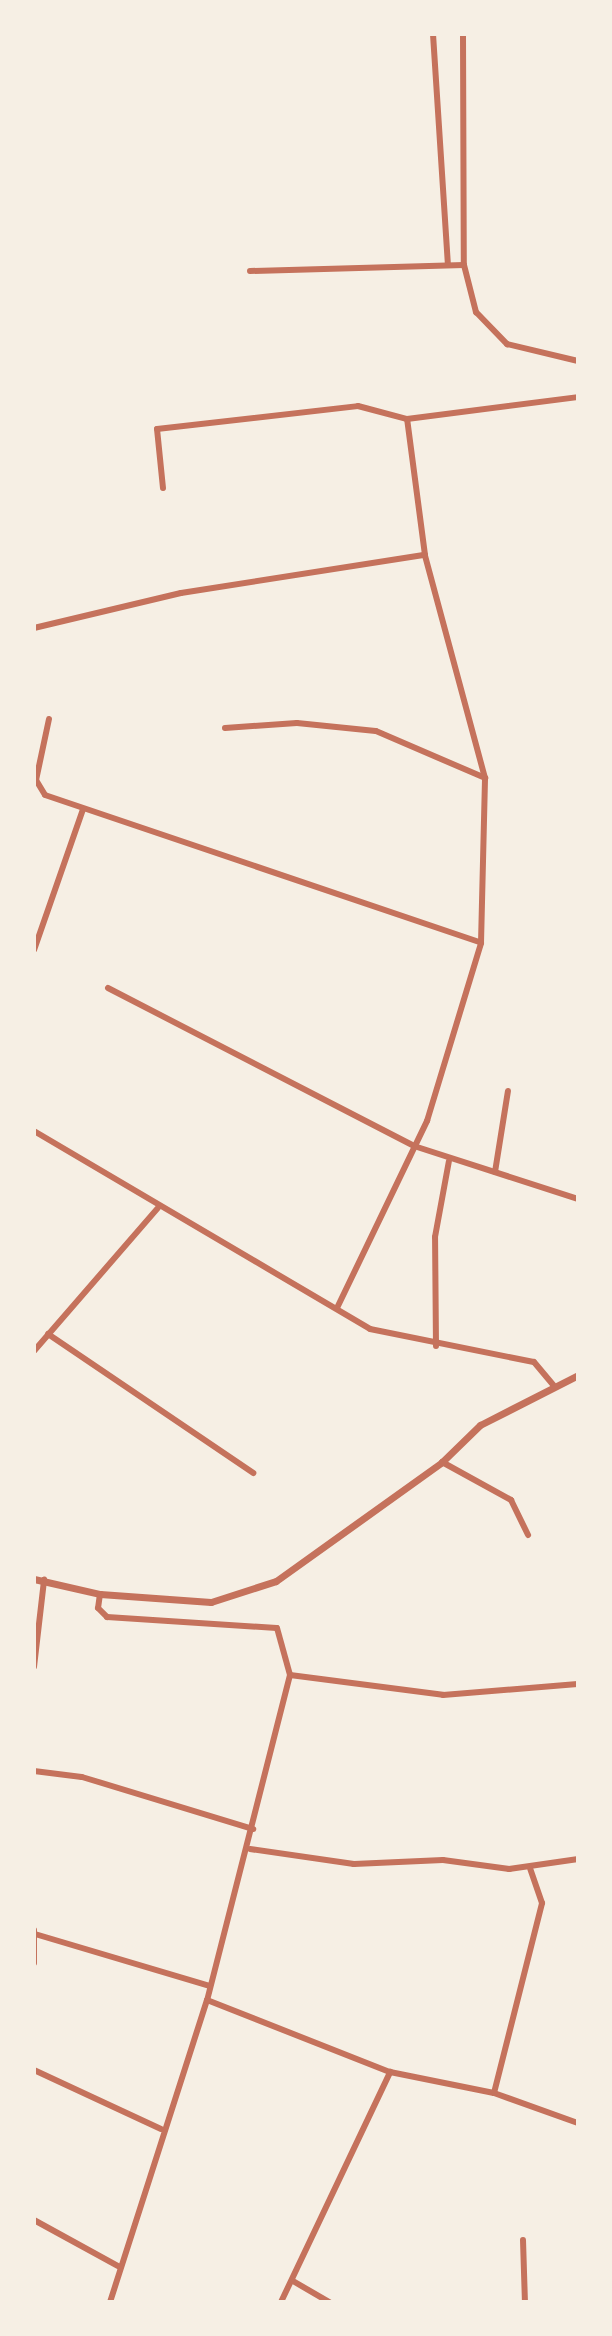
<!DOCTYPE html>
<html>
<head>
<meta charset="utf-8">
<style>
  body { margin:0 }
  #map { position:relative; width:612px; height:2336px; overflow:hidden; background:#f6efe4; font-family:"Titillium Web",sans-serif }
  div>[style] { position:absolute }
  .minor>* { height:6px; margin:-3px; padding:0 3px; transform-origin:3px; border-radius:3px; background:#c5725c }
  .tertiary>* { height:7px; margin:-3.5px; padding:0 3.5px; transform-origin:3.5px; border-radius:3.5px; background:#c5725c }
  span { translate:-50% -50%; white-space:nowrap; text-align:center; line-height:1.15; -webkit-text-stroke:6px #f6efe4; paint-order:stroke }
  .frame { position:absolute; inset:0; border:36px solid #f6efe4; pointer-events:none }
</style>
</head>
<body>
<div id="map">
  <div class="minor">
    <div style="left:433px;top:34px;width:231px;rotate:86.3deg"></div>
    <div style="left:463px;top:34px;width:231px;rotate:89.8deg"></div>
    <div style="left:464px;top:265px;width:49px;rotate:75.7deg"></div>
    <div style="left:476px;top:312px;width:45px;rotate:45.9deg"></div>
    <div style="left:507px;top:344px;width:73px;rotate:13.5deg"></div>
    <div style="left:250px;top:271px;width:214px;rotate:-1.6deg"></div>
    <div style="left:163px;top:488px;width:59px;rotate:-95.8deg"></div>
    <div style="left:157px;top:429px;width:202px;rotate:-6.5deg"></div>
    <div style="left:358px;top:406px;width:51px;rotate:14.9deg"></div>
    <div style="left:407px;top:419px;width:172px;rotate:-7.3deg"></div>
    <div style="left:34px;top:628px;width:151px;rotate:-13.4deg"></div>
    <div style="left:181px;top:593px;width:247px;rotate:-8.9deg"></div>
    <div style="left:49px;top:719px;width:62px;rotate:102deg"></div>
    <div style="left:36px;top:780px;width:17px;rotate:59deg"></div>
    <div style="left:45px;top:795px;width:460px;rotate:18.7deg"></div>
    <div style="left:225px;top:728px;width:72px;rotate:-4deg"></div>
    <div style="left:297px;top:723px;width:79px;rotate:5.8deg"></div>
    <div style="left:376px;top:731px;width:119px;rotate:23.3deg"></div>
    <div style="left:34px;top:950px;width:149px;rotate:-70.8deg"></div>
    <div style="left:108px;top:988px;width:344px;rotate:27.3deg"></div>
    <div style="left:414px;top:1146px;width:172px;rotate:17.9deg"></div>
    <div style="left:34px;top:1131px;width:390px;rotate:30.5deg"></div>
    <div style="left:370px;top:1329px;width:167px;rotate:11.4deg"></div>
    <div style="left:534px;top:1362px;width:30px;rotate:50deg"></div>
    <div style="left:495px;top:1172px;width:82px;rotate:-80.9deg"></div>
    <div style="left:337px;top:1308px;width:208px;rotate:-64.3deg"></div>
    <div style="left:427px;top:1121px;width:186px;rotate:-73.1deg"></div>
    <div style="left:481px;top:943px;width:165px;rotate:-88.6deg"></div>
    <div style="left:485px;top:778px;width:231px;rotate:-105.1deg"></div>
    <div style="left:425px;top:555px;width:137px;rotate:-97.5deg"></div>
    <div style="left:48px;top:1334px;width:248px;rotate:34.1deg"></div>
    <div style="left:436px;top:1346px;width:109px;rotate:-90.5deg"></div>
    <div style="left:435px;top:1237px;width:77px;rotate:-79.6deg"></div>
    <div style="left:34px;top:1351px;width:189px;rotate:-49.1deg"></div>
    <div style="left:442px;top:1462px;width:79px;rotate:28.8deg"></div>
    <div style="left:511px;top:1500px;width:39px;rotate:64deg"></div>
    <div style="left:100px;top:1594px;width:14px;rotate:98deg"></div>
    <div style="left:98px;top:1608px;width:13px;rotate:45deg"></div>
    <div style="left:107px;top:1617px;width:170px;rotate:3.7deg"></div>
    <div style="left:277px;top:1628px;width:49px;rotate:74.5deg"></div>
    <div style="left:290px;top:1675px;width:335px;rotate:104.3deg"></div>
    <div style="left:207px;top:2000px;width:317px;rotate:107.8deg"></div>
    <div style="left:34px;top:1667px;width:88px;rotate:-83.4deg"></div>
    <div style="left:290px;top:1675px;width:154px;rotate:7.4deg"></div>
    <div style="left:443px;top:1695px;width:135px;rotate:-4.7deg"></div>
    <div style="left:34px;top:1771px;width:48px;rotate:7.1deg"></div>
    <div style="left:82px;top:1777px;width:179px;rotate:16.9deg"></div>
    <div style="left:250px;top:1849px;width:105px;rotate:8.2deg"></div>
    <div style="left:354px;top:1864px;width:89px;rotate:-2.6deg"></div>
    <div style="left:443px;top:1860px;width:67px;rotate:7.8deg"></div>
    <div style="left:509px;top:1869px;width:70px;rotate:-8.2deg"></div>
    <div style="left:34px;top:1930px;width:33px;rotate:90deg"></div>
    <div style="left:35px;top:1934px;width:182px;rotate:16.6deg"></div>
    <div style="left:207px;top:2000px;width:197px;rotate:21.5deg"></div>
    <div style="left:390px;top:2072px;width:106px;rotate:11.4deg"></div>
    <div style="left:494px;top:2093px;width:89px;rotate:19.7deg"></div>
    <div style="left:34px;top:2070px;width:140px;rotate:24.9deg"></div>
    <div style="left:494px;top:2093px;width:196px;rotate:-75.8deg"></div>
    <div style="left:542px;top:1903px;width:36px;rotate:-109deg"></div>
    <div style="left:34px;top:2220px;width:98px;rotate:28.7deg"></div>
    <div style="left:523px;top:2240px;width:62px;rotate:88.2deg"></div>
    <div style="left:293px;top:2281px;width:42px;rotate:30.3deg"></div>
    <div style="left:281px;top:2302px;width:255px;rotate:-64.6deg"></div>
  </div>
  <div class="tertiary">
    <div style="left:34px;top:1579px;width:68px;rotate:12.8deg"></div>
    <div style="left:100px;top:1594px;width:111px;rotate:4.1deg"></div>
    <div style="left:211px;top:1602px;width:68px;rotate:-17.9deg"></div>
    <div style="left:276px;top:1581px;width:204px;rotate:-35.6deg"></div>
    <div style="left:442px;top:1462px;width:53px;rotate:-44.2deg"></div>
    <div style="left:480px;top:1425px;width:110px;rotate:-27deg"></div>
  </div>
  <div class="frame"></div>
</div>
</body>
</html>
